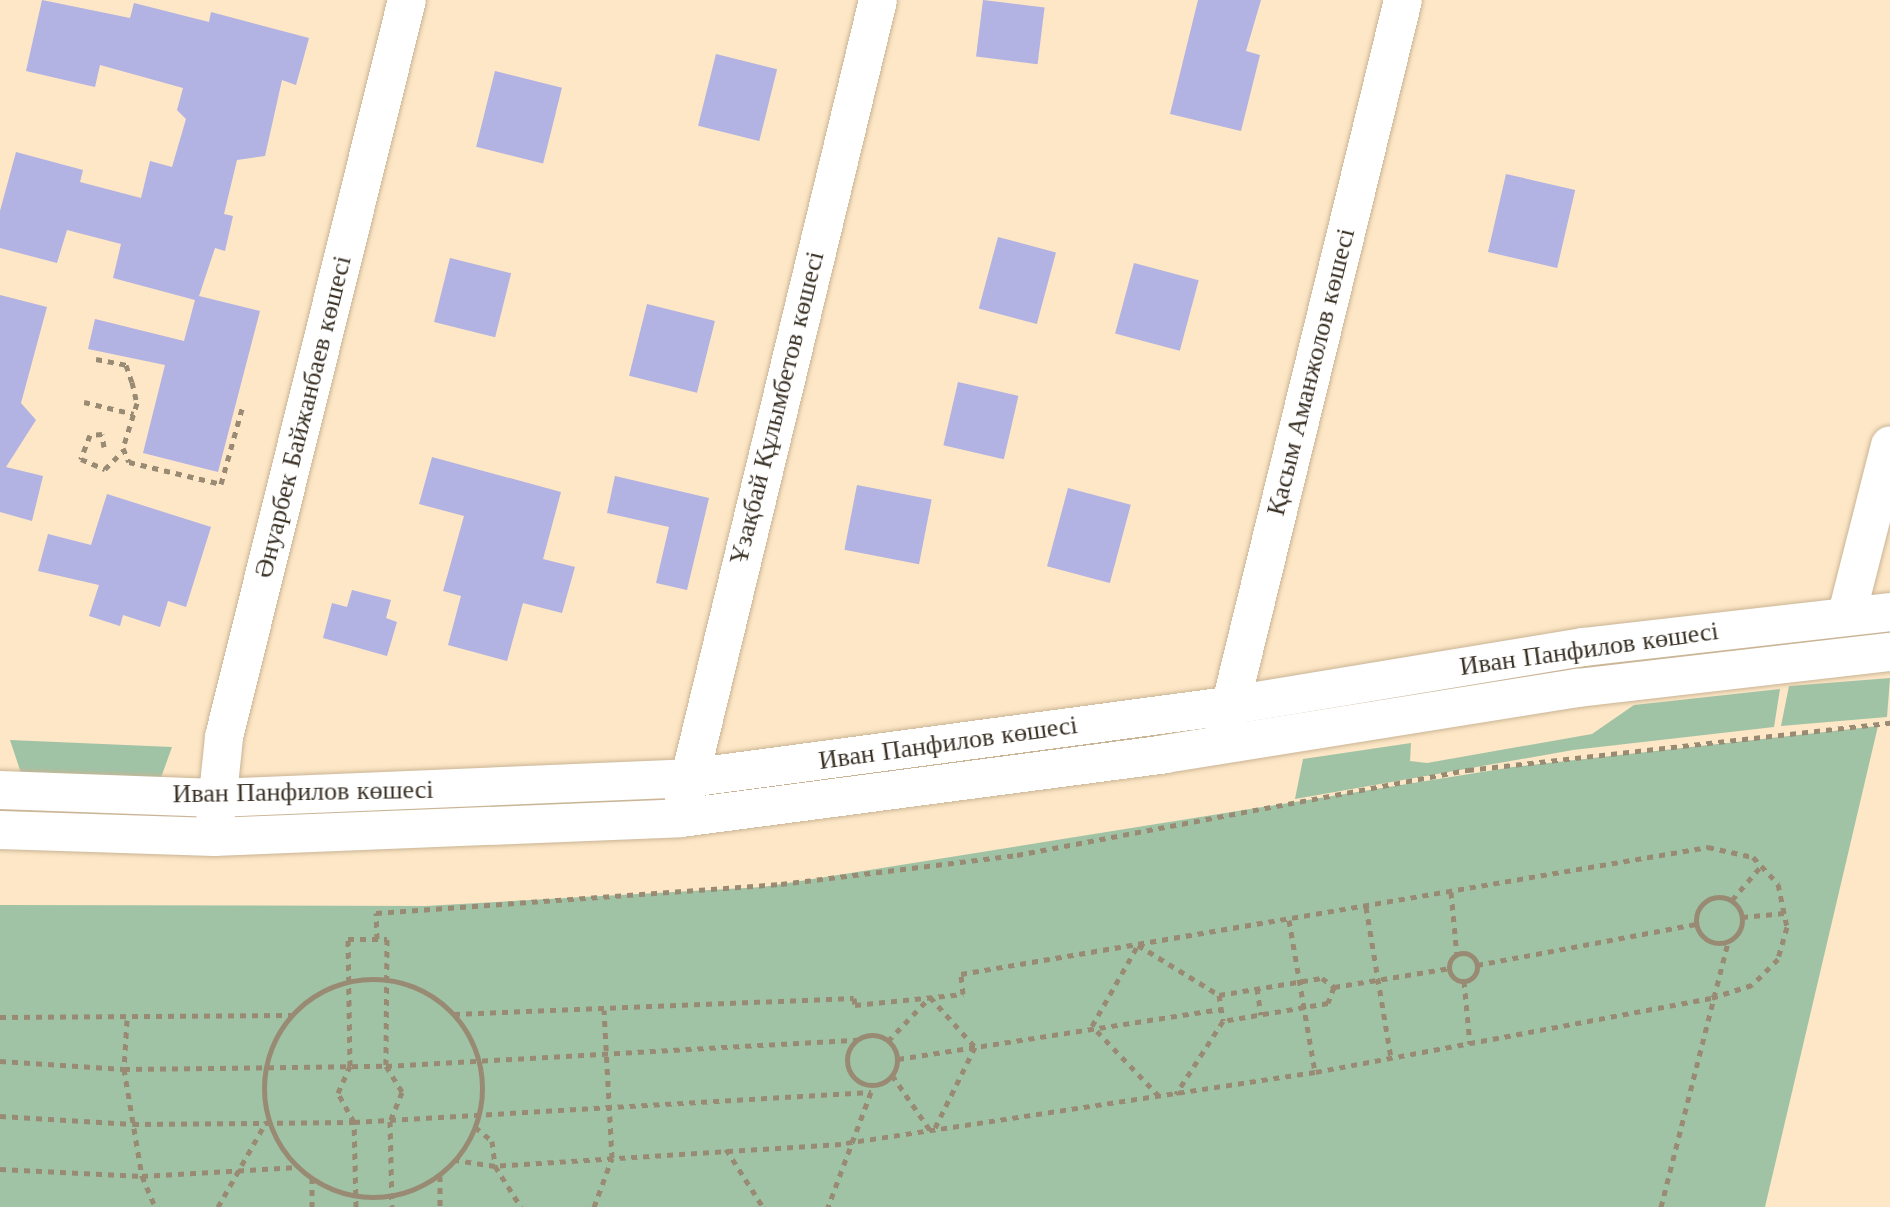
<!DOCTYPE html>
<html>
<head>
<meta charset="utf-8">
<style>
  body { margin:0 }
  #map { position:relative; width:1890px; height:1207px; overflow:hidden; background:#fde7c6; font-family:"Libre Baskerville",serif }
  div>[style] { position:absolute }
  .green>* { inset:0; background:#a0c3a6 }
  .building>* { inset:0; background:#b2b2e3; transform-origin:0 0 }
  .path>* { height:5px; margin-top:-2.5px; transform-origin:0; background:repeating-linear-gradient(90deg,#998a74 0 6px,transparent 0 12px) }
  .path>.ring { margin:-2.5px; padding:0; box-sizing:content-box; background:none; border:5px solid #998a74; border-radius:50% }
  .roads { filter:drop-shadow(0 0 2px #c9b495) drop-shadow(0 0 2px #c9b495) }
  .minor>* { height:38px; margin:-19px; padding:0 19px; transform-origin:19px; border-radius:19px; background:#fff }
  span { translate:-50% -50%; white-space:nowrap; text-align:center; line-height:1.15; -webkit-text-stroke:6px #fff; paint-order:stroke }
  .street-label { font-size:26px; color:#3a3125 }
</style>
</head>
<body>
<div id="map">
  <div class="green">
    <div style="clip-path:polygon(1890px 678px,1887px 717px,1781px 726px,1789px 686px)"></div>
    <div style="clip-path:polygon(1780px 689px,1774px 727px,1573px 750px,1295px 799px,1303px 759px,1411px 743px,1410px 761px,1427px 763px,1592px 734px,1634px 705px)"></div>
    <div style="clip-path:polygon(1878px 726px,1765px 1207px,0 1207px,0 905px,425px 906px,763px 887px,1513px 767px)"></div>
    <div style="clip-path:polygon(10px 740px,172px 747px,159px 783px,23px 779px)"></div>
  </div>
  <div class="building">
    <div style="clip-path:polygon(42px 0,130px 18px,134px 3px,209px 22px,211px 12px,309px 38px,296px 85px,282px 80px,265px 156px,237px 160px,224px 214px,233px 216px,225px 251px,215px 248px,199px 296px,260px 311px,218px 472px,143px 453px,165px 365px,88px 349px,95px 319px,184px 341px,195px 300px,113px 278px,121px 244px,67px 230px,57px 263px,0 248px,0 211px,16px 152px,83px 170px,80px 182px,141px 198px,150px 161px,172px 167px,186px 119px,177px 110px,183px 88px,100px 65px,95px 87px,26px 71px)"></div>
    <div style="left:983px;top:0;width:62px;height:57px;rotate:7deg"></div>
    <div style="clip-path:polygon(1198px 0,1261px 0,1246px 51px,1260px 55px,1241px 131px,1170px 114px)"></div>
    <div style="left:716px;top:54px;width:63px;height:74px;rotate:14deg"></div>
    <div style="left:495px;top:71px;width:69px;height:78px;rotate:14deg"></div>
    <div style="left:1506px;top:174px;width:71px;height:80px;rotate:13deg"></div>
    <div style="left:998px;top:237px;width:60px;height:74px;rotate:15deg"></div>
    <div style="left:450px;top:258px;width:63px;height:66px;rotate:14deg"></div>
    <div style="left:1134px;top:263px;width:67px;height:73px;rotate:15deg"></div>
    <div style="clip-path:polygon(0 295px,47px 307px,21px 403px,36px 420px,6px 467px,43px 476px,32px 521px,0 512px)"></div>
    <div style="left:647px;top:304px;width:70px;height:74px;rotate:14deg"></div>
    <div style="left:958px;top:382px;width:62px;height:65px;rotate:13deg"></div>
    <div style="clip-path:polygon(432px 457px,561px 492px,543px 559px,575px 567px,562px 613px,523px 603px,507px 661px,448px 645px,461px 596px,443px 591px,464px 516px,419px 504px)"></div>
    <div style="clip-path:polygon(615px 476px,709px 498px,687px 590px,656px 583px,669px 527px,607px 513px)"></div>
    <div style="left:857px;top:485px;width:76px;height:66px;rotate:11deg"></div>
    <div style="left:1068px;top:488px;width:65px;height:81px;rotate:15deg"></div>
    <div style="clip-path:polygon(107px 494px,211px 527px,186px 607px,168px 601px,160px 627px,123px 615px,120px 626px,89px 616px,99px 585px,38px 571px,48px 534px,91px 545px)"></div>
    <div style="clip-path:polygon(352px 590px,391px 600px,386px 618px,397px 622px,387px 656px,323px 638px,332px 603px,347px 607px)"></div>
  </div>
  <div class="path">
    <div style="left:96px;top:359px;width:31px;rotate:11deg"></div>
    <div style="left:126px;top:365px;width:18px;rotate:71deg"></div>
    <div style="left:132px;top:382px;width:22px;rotate:77deg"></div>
    <div style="left:137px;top:403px;width:47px;rotate:107.3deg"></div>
    <div style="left:123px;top:448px;width:15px;rotate:67deg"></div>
    <div style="left:129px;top:462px;width:95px;rotate:13.4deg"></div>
    <div style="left:221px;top:484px;width:82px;rotate:-74.4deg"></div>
    <div style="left:84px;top:402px;width:51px;rotate:13.5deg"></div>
    <div style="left:104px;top:447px;width:13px;rotate:-99deg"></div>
    <div style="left:102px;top:434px;width:12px;rotate:175deg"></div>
    <div style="left:90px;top:435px;width:26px;rotate:111deg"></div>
    <div style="left:81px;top:459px;width:26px;rotate:23deg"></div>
    <div style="left:105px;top:469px;width:25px;rotate:-45deg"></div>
    <div style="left:1451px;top:892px;width:63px;rotate:84.6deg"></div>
    <div class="ring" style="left:1696px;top:897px;width:41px;height:41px"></div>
    <div style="left:1732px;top:900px;width:45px;rotate:-49.5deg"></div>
    <div style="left:1366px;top:907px;width:153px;rotate:80.6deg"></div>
    <div style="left:1742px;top:917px;width:42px;rotate:-5.4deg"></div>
    <div style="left:1289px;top:920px;width:154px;rotate:80.3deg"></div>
    <div style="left:377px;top:939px;width:26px;rotate:-92deg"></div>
    <div style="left:376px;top:913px;width:406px;rotate:-4.1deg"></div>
    <div style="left:781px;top:884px;width:238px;rotate:-7deg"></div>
    <div style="left:1017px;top:855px;width:459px;rotate:-10.7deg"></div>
    <div style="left:1468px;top:770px;width:425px;rotate:-6.4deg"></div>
    <div class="ring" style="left:1449px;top:953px;width:23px;height:23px"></div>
    <div style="left:1477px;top:965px;width:223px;rotate:-10.6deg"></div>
    <div class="ring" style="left:264px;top:979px;width:213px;height:213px"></div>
    <div style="left:1464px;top:981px;width:63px;rotate:84.6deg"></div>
    <div style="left:1334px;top:987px;width:118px;rotate:-9.3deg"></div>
    <div style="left:1257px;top:988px;width:27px;rotate:82deg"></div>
    <div style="left:1219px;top:995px;width:104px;rotate:-9.4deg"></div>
    <div style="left:1322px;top:978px;width:15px;rotate:37deg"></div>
    <div style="left:1334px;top:987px;width:17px;rotate:111deg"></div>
    <div style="left:1328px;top:1003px;width:107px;rotate:170.3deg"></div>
    <div style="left:454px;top:1014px;width:400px;rotate:-2.3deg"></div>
    <div style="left:854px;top:998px;width:7px;rotate:82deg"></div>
    <div style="left:855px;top:1005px;width:109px;rotate:-5.8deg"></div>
    <div style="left:963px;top:994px;width:20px;rotate:-96deg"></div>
    <div style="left:961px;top:974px;width:758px;rotate:-9.65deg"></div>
    <div style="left:1708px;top:847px;width:46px;rotate:12.5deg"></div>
    <div style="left:1753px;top:857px;width:37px;rotate:47deg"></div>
    <div style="left:1778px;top:884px;width:44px;rotate:78.2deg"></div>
    <div style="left:1787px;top:927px;width:33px;rotate:106deg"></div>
    <div style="left:1778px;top:959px;width:37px;rotate:135deg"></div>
    <div style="left:1752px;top:985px;width:43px;rotate:162.4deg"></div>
    <div style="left:1711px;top:998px;width:403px;rotate:169.4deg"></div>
    <div style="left:1315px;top:1072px;width:479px;rotate:171.4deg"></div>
    <div style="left:841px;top:1144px;width:347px;rotate:176.4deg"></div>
    <div style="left:495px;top:1166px;width:40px;rotate:-171.5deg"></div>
    <div style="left:0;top:1017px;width:291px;rotate:-0.4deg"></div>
    <div style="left:127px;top:1020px;width:49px;rotate:93.5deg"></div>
    <div style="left:124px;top:1069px;width:109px;rotate:80.5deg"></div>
    <div style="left:142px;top:1176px;width:34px;rotate:67deg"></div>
    <div class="ring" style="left:847px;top:1035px;width:45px;height:45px"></div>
    <div style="left:888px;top:1041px;width:61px;rotate:-46.3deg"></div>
    <div style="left:930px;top:997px;width:67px;rotate:48deg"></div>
    <div style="left:975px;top:1047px;width:95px;rotate:116.3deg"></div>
    <div style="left:898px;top:1059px;width:327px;rotate:-8.8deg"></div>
    <div style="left:0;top:1061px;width:124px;rotate:3.7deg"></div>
    <div style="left:124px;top:1069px;width:262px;rotate:-0.7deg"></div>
    <div style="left:386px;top:1066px;width:472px;rotate:-3.2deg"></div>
    <div style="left:892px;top:1075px;width:70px;rotate:55.4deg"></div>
    <div style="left:1159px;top:1096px;width:97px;rotate:-133.7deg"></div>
    <div style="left:1092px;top:1026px;width:93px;rotate:-60.4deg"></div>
    <div style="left:1138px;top:945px;width:95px;rotate:31.7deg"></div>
    <div style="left:1219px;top:995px;width:26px;rotate:81deg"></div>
    <div style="left:1223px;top:1021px;width:87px;rotate:122.8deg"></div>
    <div style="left:0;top:1116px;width:133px;rotate:3.4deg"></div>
    <div style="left:133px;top:1124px;width:221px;rotate:-0.5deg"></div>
    <div style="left:354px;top:1122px;width:518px;rotate:-3.32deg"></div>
    <div style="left:871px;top:1092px;width:123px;rotate:110.5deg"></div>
    <div style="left:475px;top:1127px;width:22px;rotate:39deg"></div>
    <div style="left:492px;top:1141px;width:25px;rotate:83deg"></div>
    <div style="left:495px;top:1166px;width:49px;rotate:57.6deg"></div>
    <div style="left:726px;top:1149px;width:69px;rotate:57.5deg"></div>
    <div style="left:0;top:1169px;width:142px;rotate:2.8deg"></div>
    <div style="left:142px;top:1176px;width:156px;rotate:-3.3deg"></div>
    <div style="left:440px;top:1176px;width:31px;rotate:90deg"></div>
    <div style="left:312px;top:1178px;width:29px;rotate:90deg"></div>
    <div style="left:218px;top:1207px;width:98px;rotate:-60.5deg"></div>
    <div style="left:356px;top:1207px;width:85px;rotate:-91.3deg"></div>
    <div style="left:354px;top:1122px;width:33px;rotate:-119deg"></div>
    <div style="left:338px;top:1093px;width:30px;rotate:-66deg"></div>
    <div style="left:350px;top:1066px;width:127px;rotate:-90.9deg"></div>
    <div style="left:348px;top:939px;width:39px"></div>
    <div style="left:387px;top:939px;width:127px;rotate:90.5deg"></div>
    <div style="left:386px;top:1066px;width:31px;rotate:58deg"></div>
    <div style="left:402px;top:1092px;width:31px;rotate:112deg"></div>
    <div style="left:390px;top:1121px;width:86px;rotate:88.7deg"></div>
    <div style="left:594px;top:1207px;width:52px;rotate:-69.8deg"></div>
    <div style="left:612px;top:1158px;width:148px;rotate:-93.1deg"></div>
    <div style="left:1661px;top:1207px;width:273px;rotate:-75.8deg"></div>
  </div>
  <div class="roads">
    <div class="minor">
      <div style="left:1847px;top:614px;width:174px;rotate:-75.7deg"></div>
      <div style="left:1225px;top:728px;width:749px;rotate:-76.26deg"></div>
      <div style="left:0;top:790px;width:216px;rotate:2.1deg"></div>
      <div style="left:216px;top:798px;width:473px;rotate:-2.4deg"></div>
      <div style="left:689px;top:778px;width:543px;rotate:-7.62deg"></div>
      <div style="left:1227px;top:706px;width:362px;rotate:-9.4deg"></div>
      <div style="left:1584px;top:647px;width:308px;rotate:-6.5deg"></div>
      <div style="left:684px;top:802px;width:825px;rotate:-76.4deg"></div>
      <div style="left:215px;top:823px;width:86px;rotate:-84deg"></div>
      <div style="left:224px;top:737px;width:759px;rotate:-76.06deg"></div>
      <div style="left:0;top:830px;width:214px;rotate:1.9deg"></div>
      <div style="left:214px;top:837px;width:467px;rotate:-2.3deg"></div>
      <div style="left:681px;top:818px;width:488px;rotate:-7.5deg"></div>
      <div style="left:1165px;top:754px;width:418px;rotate:-9.1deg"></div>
      <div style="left:1578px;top:688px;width:314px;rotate:-6.6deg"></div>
    </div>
  </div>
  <div class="street-label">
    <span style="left:1311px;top:372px;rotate:-76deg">Қасым Аманжолов көшесі</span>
    <span style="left:777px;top:408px;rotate:-76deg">Ұзақбай Құлымбетов көшесі</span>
    <span style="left:303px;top:417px;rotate:-76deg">Әнуарбек Байжанбаев көшесі</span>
    <span style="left:1589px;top:649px;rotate:-8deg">Иван Панфилов көшесі</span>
    <span style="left:948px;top:743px;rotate:-8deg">Иван Панфилов көшесі</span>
    <span style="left:303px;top:792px;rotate:-1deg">Иван Панфилов көшесі</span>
  </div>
</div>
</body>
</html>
